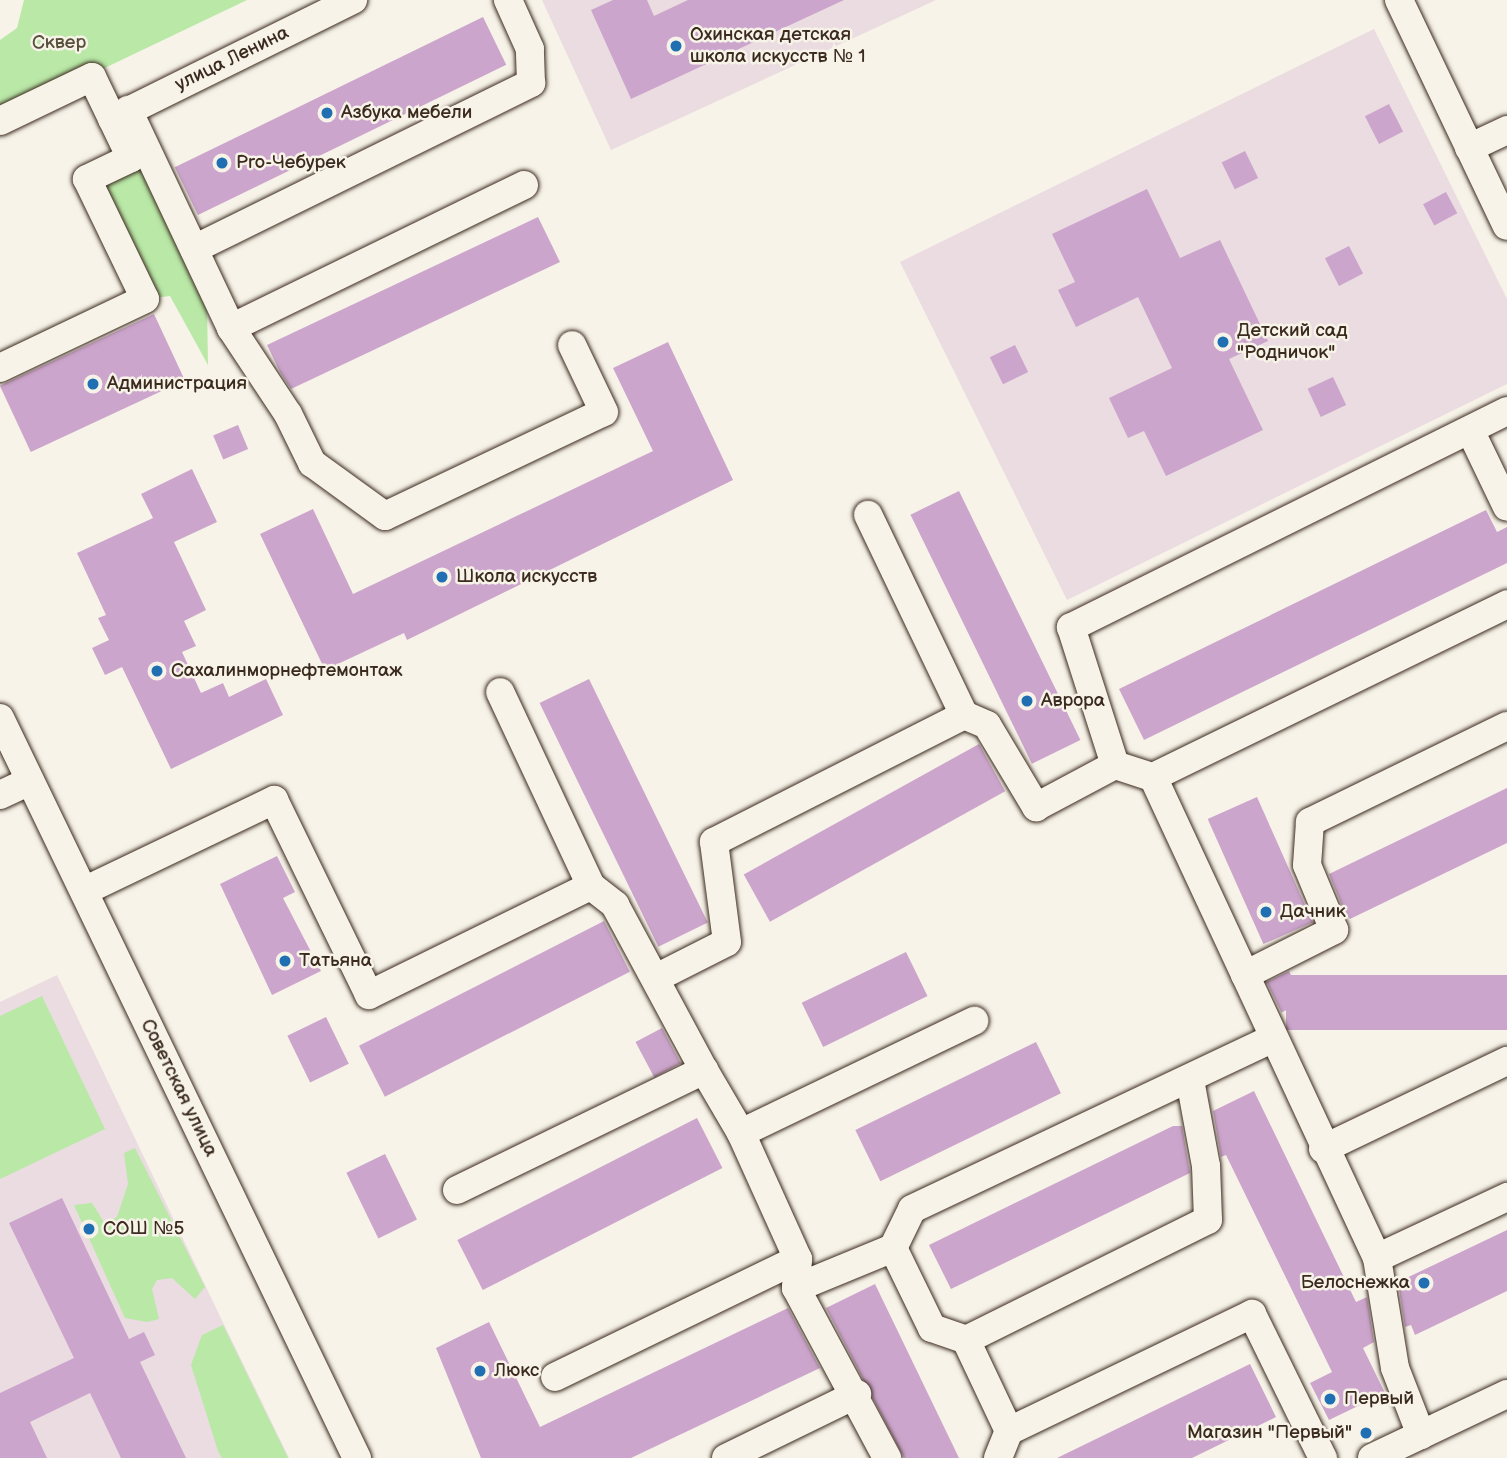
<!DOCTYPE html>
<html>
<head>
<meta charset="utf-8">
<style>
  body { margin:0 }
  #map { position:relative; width:1507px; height:1458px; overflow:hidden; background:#f7f3e8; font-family:"Balsamiq Sans",sans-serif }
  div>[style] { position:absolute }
  .built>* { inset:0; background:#eadce0 }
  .green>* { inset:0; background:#b9e8a7 }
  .building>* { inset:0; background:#cca5cc; transform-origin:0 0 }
  .roads { filter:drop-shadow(0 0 2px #3b2a1e) drop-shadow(0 0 2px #3b2a1e) }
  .minor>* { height:28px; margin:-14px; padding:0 14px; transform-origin:14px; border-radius:14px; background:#f7f3e8 }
  .dots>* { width:19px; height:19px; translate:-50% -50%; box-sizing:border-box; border:4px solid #f7f3e8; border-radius:50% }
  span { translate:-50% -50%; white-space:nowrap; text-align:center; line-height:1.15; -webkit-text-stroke:5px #f7f3e8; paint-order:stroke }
  .poi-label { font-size:19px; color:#3b2a1e }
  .left { translate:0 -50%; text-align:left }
  .right { translate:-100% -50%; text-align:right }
  .park-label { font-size:19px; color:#545039 }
  .street-label { font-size:19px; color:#3b2a1e }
</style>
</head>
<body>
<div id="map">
  <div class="built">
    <div style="clip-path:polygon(542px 0,936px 0,611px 150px)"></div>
    <div style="clip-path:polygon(1374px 29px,1507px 299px,1507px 384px,1067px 600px,900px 262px)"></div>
    <div style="clip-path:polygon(57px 975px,216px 1308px,289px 1458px,0 1458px,0 1002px)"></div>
  </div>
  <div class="green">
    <div style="clip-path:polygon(24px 0,247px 0,0 118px,0 40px,17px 28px)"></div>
    <div style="clip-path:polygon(137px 161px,207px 309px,208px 365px,170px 296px,145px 299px,87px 179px)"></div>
    <div style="clip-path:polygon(42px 996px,105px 1129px,0 1179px,0 1016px)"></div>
    <div style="clip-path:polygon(135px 1148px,205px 1287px,195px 1299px,172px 1278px,157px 1280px,152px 1289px,159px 1319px,147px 1322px,125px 1318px,74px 1205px,92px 1203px,105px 1224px,117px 1217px,128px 1184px,124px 1153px)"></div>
    <div style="clip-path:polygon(223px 1325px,288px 1458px,222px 1458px,218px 1451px,191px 1365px,202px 1335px)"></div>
  </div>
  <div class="building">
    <div style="clip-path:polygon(613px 0,647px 0,654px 16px,688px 0,844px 0,631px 99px,591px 10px)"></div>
    <div style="left:483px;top:17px;width:53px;height:343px;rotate:64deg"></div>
    <div style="left:1389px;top:104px;width:31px;height:27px;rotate:63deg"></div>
    <div style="left:1245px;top:151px;width:30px;height:26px;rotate:64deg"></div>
    <div style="clip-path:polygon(1147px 189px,1180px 258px,1220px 240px,1268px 341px,1229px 359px,1263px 430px,1166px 476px,1144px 431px,1128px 438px,1109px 398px,1172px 368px,1138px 297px,1076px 327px,1058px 290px,1075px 282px,1052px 234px)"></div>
    <div style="left:1446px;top:192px;width:24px;height:26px;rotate:62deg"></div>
    <div style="clip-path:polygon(538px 217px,560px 262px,291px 389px,280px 372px,267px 345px)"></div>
    <div style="left:1349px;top:246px;width:31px;height:27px;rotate:63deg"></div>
    <div style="left:154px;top:314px;width:73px;height:170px;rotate:65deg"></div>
    <div style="clip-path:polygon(668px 342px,733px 480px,407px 640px,404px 633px,325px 670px,260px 534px,313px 509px,353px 594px,653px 451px,613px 368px)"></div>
    <div style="left:1015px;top:345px;width:30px;height:28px;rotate:64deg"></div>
    <div style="left:1333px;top:377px;width:31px;height:28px;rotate:65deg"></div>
    <div style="left:238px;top:425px;width:26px;height:27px;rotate:67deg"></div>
    <div style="clip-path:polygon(192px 469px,217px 522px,174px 542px,206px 610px,184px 621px,196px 646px,182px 652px,201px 693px,223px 683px,229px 697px,266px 679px,283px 715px,171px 769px,122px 667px,105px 675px,92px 648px,109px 640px,98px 618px,106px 615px,77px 553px,153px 518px,141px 494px)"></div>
    <div style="left:959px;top:491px;width:277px;height:54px;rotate:64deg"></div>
    <div style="clip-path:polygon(1486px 510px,1497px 532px,1507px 527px,1507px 563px,1144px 740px,1119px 689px)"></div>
    <div style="left:589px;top:679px;width:271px;height:55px;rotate:64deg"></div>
    <div style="left:979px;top:744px;width:54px;height:269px;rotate:61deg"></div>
    <div style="clip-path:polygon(1507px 788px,1507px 843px,1350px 919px,1345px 913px,1329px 874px)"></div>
    <div style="left:1257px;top:797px;width:137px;height:54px;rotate:66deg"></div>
    <div style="clip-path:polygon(277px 856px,295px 892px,283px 898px,321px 971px,272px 995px,220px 884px)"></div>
    <div style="left:604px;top:921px;width:57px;height:275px;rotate:63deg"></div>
    <div style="left:906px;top:952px;width:49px;height:116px;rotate:64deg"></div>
    <div style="left:1289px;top:971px;width:34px;height:25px;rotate:64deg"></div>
    <div style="left:1507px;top:975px;width:55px;height:221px;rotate:90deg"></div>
    <div style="left:326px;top:1017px;width:52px;height:43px;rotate:64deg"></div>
    <div style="left:662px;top:1028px;width:40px;height:30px;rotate:62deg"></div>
    <div style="left:1036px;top:1042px;width:57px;height:201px;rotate:64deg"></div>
    <div style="clip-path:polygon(1254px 1091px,1356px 1302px,1367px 1297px,1374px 1342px,1363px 1348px,1385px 1393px,1329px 1420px,1310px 1383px,1332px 1372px,1226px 1155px,1221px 1157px,1213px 1111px)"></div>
    <div style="left:697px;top:1118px;width:56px;height:269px;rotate:63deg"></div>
    <div style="clip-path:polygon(1173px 1126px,1182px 1126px,1190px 1173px,951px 1289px,929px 1245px)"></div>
    <div style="left:385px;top:1154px;width:73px;height:43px;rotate:64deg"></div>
    <div style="clip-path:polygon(62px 1198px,129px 1339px,144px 1332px,155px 1355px,140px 1362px,186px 1458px,121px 1458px,90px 1393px,30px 1422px,47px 1458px,0 1458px,0 1393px,74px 1358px,9px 1223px)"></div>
    <div style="clip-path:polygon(1507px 1230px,1507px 1291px,1415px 1335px,1411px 1325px,1405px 1327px,1398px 1282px)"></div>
    <div style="clip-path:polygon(875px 1284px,959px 1458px,904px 1458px,826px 1308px)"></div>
    <div style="clip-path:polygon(788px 1308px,820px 1368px,631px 1458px,481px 1458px,436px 1348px,489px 1322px,540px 1427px)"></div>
    <div style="clip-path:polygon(1250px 1364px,1276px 1417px,1192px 1458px,1057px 1458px)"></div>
  </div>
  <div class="roads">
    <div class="minor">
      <div style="left:1399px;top:0;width:250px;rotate:64.5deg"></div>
      <div style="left:128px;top:110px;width:241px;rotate:64.7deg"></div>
      <div style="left:231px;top:328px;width:103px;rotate:56.5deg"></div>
      <div style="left:288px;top:414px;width:55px;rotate:63.9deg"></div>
      <div style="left:312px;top:463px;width:90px;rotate:36deg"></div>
      <div style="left:385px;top:516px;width:242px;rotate:-25.4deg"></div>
      <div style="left:604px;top:412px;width:74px;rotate:-115.5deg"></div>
      <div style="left:112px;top:119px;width:269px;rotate:-26.3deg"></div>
      <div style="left:0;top:121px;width:102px;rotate:-25.6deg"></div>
      <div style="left:92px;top:77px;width:90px;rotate:64.3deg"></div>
      <div style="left:131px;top:158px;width:49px;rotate:154.5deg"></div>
      <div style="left:87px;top:179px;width:133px;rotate:64.2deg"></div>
      <div style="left:145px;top:299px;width:161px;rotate:154.6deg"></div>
      <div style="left:1469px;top:148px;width:42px;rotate:-25.3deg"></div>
      <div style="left:194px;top:249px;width:376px;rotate:-26.2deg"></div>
      <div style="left:531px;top:83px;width:34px;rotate:-92deg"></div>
      <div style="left:530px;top:49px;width:54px;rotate:-114.2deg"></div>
      <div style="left:231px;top:328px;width:326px;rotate:-26deg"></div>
      <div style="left:1507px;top:411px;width:487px;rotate:153.6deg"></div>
      <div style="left:1071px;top:627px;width:145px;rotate:72.3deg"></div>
      <div style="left:1115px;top:765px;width:40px;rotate:18deg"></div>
      <div style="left:1153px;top:777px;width:394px;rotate:-26deg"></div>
      <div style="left:1470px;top:430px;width:85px;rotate:64.3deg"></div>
      <div style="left:964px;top:715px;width:25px;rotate:23deg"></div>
      <div style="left:987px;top:725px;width:96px;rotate:59.1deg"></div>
      <div style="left:1036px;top:807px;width:89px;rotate:-28deg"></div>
      <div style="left:0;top:718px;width:822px;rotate:64.25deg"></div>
      <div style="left:1153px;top:777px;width:531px;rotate:65.03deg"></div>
      <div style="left:1377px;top:1258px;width:111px;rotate:80.7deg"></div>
      <div style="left:1395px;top:1368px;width:72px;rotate:68.8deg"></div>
      <div style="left:0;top:795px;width:33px;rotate:-25deg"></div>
      <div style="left:591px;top:886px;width:31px;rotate:38deg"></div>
      <div style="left:615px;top:905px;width:187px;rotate:61.7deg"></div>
      <div style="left:84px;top:891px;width:211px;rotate:-25.6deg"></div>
      <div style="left:274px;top:800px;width:217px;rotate:64deg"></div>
      <div style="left:369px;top:995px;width:247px;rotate:-26.2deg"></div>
      <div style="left:591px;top:886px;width:214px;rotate:-115.1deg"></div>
      <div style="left:1245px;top:975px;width:100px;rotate:-26.8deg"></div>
      <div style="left:1334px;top:930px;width:70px;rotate:-112.6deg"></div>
      <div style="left:1307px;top:865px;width:43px;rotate:-86deg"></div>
      <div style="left:1310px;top:822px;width:219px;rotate:-26deg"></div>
      <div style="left:658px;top:977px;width:77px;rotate:-26.9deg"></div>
      <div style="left:727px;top:942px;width:101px;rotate:-97.4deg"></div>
      <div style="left:714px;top:842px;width:280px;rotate:-26.9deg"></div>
      <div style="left:964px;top:715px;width:222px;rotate:-115.6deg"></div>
      <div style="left:741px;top:1133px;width:259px;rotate:-25.7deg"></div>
      <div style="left:1323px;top:1149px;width:204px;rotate:-25.6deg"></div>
      <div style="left:457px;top:1190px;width:275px;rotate:-25.9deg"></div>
      <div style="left:704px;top:1070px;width:73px;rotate:59.6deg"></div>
      <div style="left:741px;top:1133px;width:138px;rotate:65.7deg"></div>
      <div style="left:798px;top:1259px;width:270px;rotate:154.1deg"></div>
      <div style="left:893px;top:1248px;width:43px;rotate:-64deg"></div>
      <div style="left:912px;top:1209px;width:398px;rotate:-25.3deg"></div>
      <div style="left:1377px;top:1258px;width:144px;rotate:-25.1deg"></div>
      <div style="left:798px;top:1259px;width:29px;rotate:94deg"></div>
      <div style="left:796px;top:1288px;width:105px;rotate:-22.4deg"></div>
      <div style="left:893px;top:1248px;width:89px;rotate:64deg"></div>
      <div style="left:932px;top:1328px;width:36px;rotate:19deg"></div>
      <div style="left:796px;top:1288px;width:193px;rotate:61.8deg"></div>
      <div style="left:1009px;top:1431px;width:101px;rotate:-115.3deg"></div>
      <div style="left:966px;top:1340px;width:270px;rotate:-26.4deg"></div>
      <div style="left:1208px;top:1220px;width:54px;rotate:-92.1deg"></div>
      <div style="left:1206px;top:1166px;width:87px;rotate:-100.5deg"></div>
      <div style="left:726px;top:1458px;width:146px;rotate:-26deg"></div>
      <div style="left:998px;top:1458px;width:29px;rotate:-68deg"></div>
      <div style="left:1009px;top:1431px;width:270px;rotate:-25.7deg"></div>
      <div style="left:1252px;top:1314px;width:161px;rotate:63.8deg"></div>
      <div style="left:1372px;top:1458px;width:149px;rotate:-25.4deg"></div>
    </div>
  </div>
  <div class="dots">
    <div style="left:676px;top:46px;background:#1f6fb2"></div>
    <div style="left:327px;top:113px;background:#1f6fb2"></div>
    <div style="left:222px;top:163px;background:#1f6fb2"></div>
    <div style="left:1223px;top:342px;background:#1f6fb2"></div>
    <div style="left:93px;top:384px;background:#1f6fb2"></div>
    <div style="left:442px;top:577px;background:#1f6fb2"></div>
    <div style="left:157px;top:671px;background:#1f6fb2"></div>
    <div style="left:1027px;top:701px;background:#1f6fb2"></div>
    <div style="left:1266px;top:912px;background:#1f6fb2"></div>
    <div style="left:285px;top:961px;background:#1f6fb2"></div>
    <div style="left:89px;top:1229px;background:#1f6fb2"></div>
    <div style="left:1424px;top:1283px;background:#1f6fb2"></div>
    <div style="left:480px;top:1371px;background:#1f6fb2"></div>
    <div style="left:1330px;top:1399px;background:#1f6fb2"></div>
    <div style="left:1366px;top:1433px;background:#1f6fb2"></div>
  </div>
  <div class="poi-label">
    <span class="left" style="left:690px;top:46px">Охинская детская<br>школа искусств № 1</span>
    <span class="left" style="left:341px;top:113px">Азбука мебели</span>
    <span class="left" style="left:236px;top:163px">Pro-Чебурек</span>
    <span class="left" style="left:1237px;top:342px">Детский сад<br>"Родничок"</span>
    <span class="left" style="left:107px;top:384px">Администрация</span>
    <span class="left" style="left:456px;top:577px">Школа искусств</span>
    <span class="left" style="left:171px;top:671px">Сахалинморнефтемонтаж</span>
    <span class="left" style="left:1041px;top:701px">Аврора</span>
    <span class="left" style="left:1280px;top:912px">Дачник</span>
    <span class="left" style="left:299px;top:961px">Татьяна</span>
    <span class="left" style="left:103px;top:1229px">СОШ №5</span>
    <span class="right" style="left:1410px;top:1283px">Белоснежка</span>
    <span class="left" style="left:494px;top:1371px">Люкс</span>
    <span class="left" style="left:1344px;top:1399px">Первый</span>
    <span class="right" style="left:1352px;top:1433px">Магазин "Первый"</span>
  </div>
  <div class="park-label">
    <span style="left:59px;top:43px">Сквер</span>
  </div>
  <div class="street-label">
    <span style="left:232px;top:59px;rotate:-26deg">улица Ленина</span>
    <span style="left:179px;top:1088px;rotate:64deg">Советская улица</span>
  </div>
</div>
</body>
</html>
